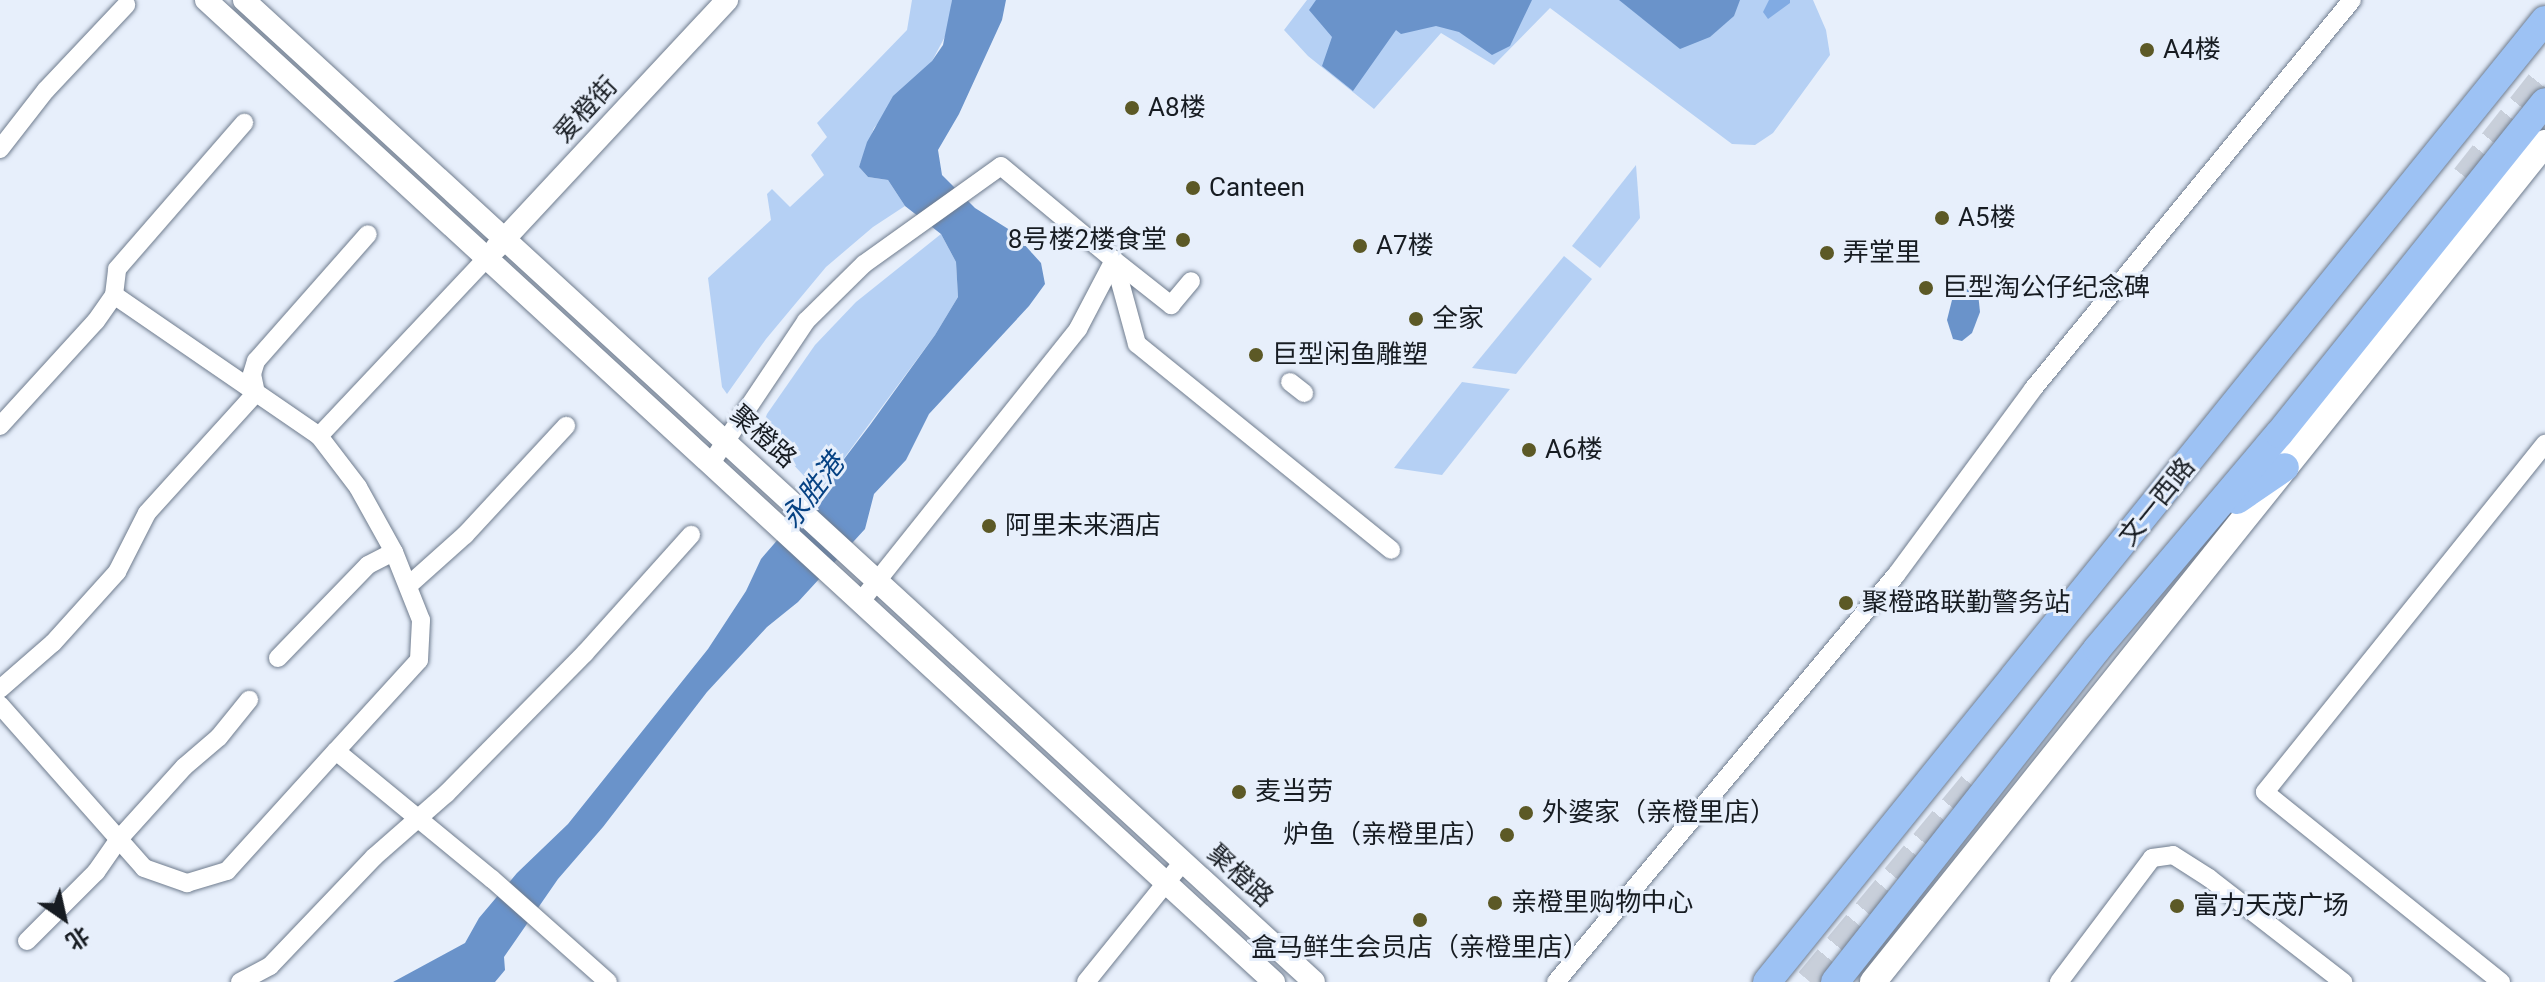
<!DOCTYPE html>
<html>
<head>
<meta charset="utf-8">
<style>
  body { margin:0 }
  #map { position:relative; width:2545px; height:982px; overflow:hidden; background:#e7effb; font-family:Roboto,"Noto Sans SC",sans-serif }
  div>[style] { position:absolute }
  .green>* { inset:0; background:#b5d0f4 }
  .forest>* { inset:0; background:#81abe3 }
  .water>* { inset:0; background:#6a93ca }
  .trunk-tunnel>* { height:30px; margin-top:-15px; transform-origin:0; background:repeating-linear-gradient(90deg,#c8cfda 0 30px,transparent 0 45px) }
  .roads { filter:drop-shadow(0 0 2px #6f7c8e) drop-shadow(0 0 2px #6f7c8e) }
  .minor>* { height:18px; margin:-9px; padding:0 9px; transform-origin:9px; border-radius:9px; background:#fff }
  .tertiary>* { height:22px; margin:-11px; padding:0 11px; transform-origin:11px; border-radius:11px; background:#fff }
  .secondary>* { height:26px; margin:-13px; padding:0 13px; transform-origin:13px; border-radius:13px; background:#fff }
  .primary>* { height:28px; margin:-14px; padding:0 14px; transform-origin:14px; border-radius:14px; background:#9dc2f4 }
  .dots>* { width:22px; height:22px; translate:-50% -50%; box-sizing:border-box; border:4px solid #e7effb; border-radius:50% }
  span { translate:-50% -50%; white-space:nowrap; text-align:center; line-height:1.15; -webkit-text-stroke:6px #e7effb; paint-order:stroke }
  .poi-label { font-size:26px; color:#171c22 }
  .left { translate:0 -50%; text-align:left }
  .right { translate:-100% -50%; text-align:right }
  .street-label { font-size:26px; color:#171c22 }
  .water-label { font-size:28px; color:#064283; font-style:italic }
  .north { position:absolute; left:24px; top:878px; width:80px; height:80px; -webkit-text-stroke:6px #e7effb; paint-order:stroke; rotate:146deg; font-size:22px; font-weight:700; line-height:32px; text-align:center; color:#171c22 }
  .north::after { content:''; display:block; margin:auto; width:28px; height:36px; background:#171c22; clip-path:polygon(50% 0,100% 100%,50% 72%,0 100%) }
</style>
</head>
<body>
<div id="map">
  <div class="green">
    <div style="clip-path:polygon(912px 0,952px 0,948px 31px,932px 61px,874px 128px,859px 167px,868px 177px,888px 180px,905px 206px,873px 227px,826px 267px,766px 339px,727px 394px,722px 387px,708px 278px,771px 220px,767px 194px,772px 189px,790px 207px,824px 175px,811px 155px,827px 137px,817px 123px,907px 30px)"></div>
    <div style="clip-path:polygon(1307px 0,1813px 0,1826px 30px,1830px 55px,1773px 133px,1755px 145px,1732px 144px,1550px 8px,1494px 65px,1441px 33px,1374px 109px,1308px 56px,1284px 30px)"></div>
    <div style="clip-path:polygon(1636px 165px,1640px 218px,1600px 268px,1572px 246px)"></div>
    <div style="clip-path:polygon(941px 234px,956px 262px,958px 297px,935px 335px,819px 492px,761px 430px,767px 414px,815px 345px,856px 302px)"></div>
    <div style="clip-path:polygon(1564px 256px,1592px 279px,1516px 374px,1472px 368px)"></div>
    <div style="clip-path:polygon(1462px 382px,1510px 389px,1442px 475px,1394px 468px)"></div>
  </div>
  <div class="forest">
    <div style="clip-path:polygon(1769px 0,1790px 0,1790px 3px,1768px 19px,1763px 12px)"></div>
  </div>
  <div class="water">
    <div style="clip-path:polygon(952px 0,1006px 0,1002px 20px,959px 114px,938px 150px,942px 175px,975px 208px,1013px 232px,1041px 263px,1045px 284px,1029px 306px,929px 414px,906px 460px,874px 494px,865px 529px,798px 602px,767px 627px,707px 692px,603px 827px,558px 879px,504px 957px,505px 970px,495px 982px,393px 982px,465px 943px,479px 918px,517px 873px,568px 824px,708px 649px,746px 591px,761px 559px,819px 492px,870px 425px,935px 335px,958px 297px,956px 262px,941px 234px,905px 206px,888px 180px,868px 177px,859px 167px,867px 142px,893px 96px,932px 61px,943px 45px)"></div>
    <div style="clip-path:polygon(1316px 0,1532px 0,1510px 46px,1492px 55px,1459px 32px,1436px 26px,1401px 34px,1396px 30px,1353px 91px,1322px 66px,1332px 37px,1309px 10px)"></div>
    <div style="clip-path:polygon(1619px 0,1740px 0,1734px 16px,1710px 37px,1680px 49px)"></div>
    <div style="clip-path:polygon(1966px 287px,1978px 293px,1980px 312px,1972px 333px,1962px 341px,1953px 339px,1947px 320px,1952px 300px)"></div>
  </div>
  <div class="trunk-tunnel">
    <div style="left:2466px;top:178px;width:127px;rotate:-51.7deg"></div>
    <div style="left:1810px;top:982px;width:266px;rotate:-50.3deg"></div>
  </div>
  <div class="roads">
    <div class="minor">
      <div style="left:0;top:149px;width:75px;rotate:-52.1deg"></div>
      <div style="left:46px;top:90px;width:117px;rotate:-46.7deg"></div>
      <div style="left:114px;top:295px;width:249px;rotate:34.5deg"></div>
      <div style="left:1290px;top:382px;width:18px;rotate:38deg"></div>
      <div style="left:0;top:426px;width:142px;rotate:-47.6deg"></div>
      <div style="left:96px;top:321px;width:32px;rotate:-55deg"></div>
      <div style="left:114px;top:295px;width:26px;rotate:-83deg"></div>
      <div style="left:117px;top:269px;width:194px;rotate:-49deg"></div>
      <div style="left:711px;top:463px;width:171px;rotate:-56.2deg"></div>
      <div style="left:806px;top:321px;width:81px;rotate:-44.5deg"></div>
      <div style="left:864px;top:264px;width:168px;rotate:-35.6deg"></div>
      <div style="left:1001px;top:166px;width:147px;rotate:39.8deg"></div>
      <div style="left:1114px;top:260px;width:87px;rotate:74.7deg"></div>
      <div style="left:1137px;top:344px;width:327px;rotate:39deg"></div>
      <div style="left:409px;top:585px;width:75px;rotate:-41.8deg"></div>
      <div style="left:465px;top:535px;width:149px;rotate:-47.2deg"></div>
      <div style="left:861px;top:601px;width:348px;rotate:-51.4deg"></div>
      <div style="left:1078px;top:329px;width:78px;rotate:-62.4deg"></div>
      <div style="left:1114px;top:260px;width:73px;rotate:38.3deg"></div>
      <div style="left:1171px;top:305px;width:31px;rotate:-50deg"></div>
      <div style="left:278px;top:658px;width:129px;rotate:-45.9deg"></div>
      <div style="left:368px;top:565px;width:29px;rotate:-27deg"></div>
      <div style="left:0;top:689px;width:70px;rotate:-41deg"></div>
      <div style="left:53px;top:643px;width:96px;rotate:-48deg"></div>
      <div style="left:117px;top:572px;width:66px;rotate:-63deg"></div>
      <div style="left:147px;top:513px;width:162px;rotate:-47.8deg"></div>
      <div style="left:256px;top:393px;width:19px;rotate:-102deg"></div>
      <div style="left:252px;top:374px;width:14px;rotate:-73deg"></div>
      <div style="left:256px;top:361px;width:169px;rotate:-48.6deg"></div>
      <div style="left:0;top:705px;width:217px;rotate:48.5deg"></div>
      <div style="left:144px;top:868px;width:46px;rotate:19.2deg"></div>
      <div style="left:187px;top:883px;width:42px;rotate:-16.7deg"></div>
      <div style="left:227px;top:871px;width:162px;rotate:-47.8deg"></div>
      <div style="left:336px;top:751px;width:202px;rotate:39.4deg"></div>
      <div style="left:492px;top:879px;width:155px;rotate:41.6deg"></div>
      <div style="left:336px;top:751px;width:123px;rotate:-47.6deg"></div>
      <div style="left:419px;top:660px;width:40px;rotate:-87.1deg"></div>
      <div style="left:421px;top:620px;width:73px;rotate:-111.7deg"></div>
      <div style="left:394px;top:552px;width:74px;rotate:-119deg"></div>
      <div style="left:358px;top:487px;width:64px;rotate:-127.4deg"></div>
      <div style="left:319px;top:436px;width:245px;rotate:-46.7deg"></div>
      <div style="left:27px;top:941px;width:98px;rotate:-45deg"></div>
      <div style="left:96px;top:872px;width:40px;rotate:-55.1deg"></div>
      <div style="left:119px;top:839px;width:97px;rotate:-47.9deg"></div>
      <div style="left:184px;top:767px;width:46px;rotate:-40.6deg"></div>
      <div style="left:219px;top:737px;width:48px;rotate:-51deg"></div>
      <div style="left:240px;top:982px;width:34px;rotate:-28deg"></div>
      <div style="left:270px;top:966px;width:151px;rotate:-46.3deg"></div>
      <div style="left:374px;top:857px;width:96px;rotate:-41.2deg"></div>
      <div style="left:446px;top:794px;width:198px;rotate:-45.4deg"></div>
      <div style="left:585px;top:653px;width:159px;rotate:-48.1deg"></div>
      <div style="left:1086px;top:982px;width:154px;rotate:-51.1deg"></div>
      <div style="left:1556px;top:982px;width:530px;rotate:-50.13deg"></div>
      <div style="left:1896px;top:575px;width:231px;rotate:-53.6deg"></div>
      <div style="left:2033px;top:389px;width:503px;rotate:-50.65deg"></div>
      <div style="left:2059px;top:982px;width:155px;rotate:-53.1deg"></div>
      <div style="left:2152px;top:858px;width:21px;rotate:-8deg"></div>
      <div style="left:2173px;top:855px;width:43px;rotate:32.6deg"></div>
      <div style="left:2209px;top:878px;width:170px;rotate:37.8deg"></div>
      <div style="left:2501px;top:982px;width:303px;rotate:-141.2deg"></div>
      <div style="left:2265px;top:792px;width:447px;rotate:-51.2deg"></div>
    </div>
    <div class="tertiary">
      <div style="left:206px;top:0;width:1451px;rotate:42.6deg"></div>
      <div style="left:244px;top:0;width:1452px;rotate:42.54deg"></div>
      <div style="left:496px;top:248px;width:339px;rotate:-47deg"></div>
    </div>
    <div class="secondary">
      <div style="left:1873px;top:982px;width:1075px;rotate:-51.31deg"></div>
    </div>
    <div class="primary">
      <div style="left:2237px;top:500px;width:58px;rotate:-34.5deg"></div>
      <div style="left:1767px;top:982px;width:1237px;rotate:-51.04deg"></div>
      <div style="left:1835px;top:982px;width:424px;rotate:-51.8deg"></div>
      <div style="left:2097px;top:649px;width:282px;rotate:-49.8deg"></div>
      <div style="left:2279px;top:434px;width:425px;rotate:-51.3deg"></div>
    </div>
  </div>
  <div class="dots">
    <div style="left:2147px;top:50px;background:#5c5926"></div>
    <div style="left:1132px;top:108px;background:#5c5926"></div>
    <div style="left:1193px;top:188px;background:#5c5926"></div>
    <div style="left:1942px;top:218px;background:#5c5926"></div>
    <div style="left:1183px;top:240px;background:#5c5926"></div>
    <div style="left:1360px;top:246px;background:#5c5926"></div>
    <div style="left:1827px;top:253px;background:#5c5926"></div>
    <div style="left:1926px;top:288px;background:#5c5926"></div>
    <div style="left:1416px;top:319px;background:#5c5926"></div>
    <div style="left:1256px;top:355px;background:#5c5926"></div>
    <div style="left:1529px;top:450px;background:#5c5926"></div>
    <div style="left:989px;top:526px;background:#5c5926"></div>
    <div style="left:1846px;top:603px;background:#5c5926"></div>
    <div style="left:1239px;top:792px;background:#5c5926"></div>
    <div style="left:1526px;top:813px;background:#5c5926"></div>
    <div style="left:1507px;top:835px;background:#5c5926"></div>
    <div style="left:1495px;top:903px;background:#5c5926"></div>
    <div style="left:2177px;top:906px;background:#5c5926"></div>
    <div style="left:1420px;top:920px;background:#5c5926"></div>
  </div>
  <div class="poi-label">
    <span class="left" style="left:2163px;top:50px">A4楼</span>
    <span class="left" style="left:1148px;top:108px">A8楼</span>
    <span class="left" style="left:1209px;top:188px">Canteen</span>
    <span class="left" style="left:1958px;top:218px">A5楼</span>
    <span class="right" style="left:1167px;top:240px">8号楼2楼食堂</span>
    <span class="left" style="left:1376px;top:246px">A7楼</span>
    <span class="left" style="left:1843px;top:253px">弄堂里</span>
    <span class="left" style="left:1942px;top:288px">巨型淘公仔纪念碑</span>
    <span class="left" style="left:1432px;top:319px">全家</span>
    <span class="left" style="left:1272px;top:355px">巨型闲鱼雕塑</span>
    <span class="left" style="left:1545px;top:450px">A6楼</span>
    <span class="left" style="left:1005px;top:526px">阿里未来酒店</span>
    <span class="left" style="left:1862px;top:603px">聚橙路联勤警务站</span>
    <span class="left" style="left:1255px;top:792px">麦当劳</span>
    <span class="left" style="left:1542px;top:813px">外婆家（亲橙里店）</span>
    <span class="right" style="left:1491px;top:835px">炉鱼（亲橙里店）</span>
    <span class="left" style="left:1511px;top:903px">亲橙里购物中心</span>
    <span class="left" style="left:2193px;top:906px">富力天茂广场</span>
    <span style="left:1420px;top:948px">盒马鲜生会员店（亲橙里店）</span>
  </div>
  <div class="street-label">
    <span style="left:586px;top:110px;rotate:-47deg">爱橙街</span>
    <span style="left:763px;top:437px;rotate:42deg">聚橙路</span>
    <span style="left:2157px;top:502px;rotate:-51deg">文一西路</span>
    <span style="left:1240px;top:876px;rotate:42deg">聚橙路</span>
  </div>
  <div class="water-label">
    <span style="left:813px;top:491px;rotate:-53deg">永胜港</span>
  </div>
  <div class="north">北</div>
</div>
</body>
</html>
